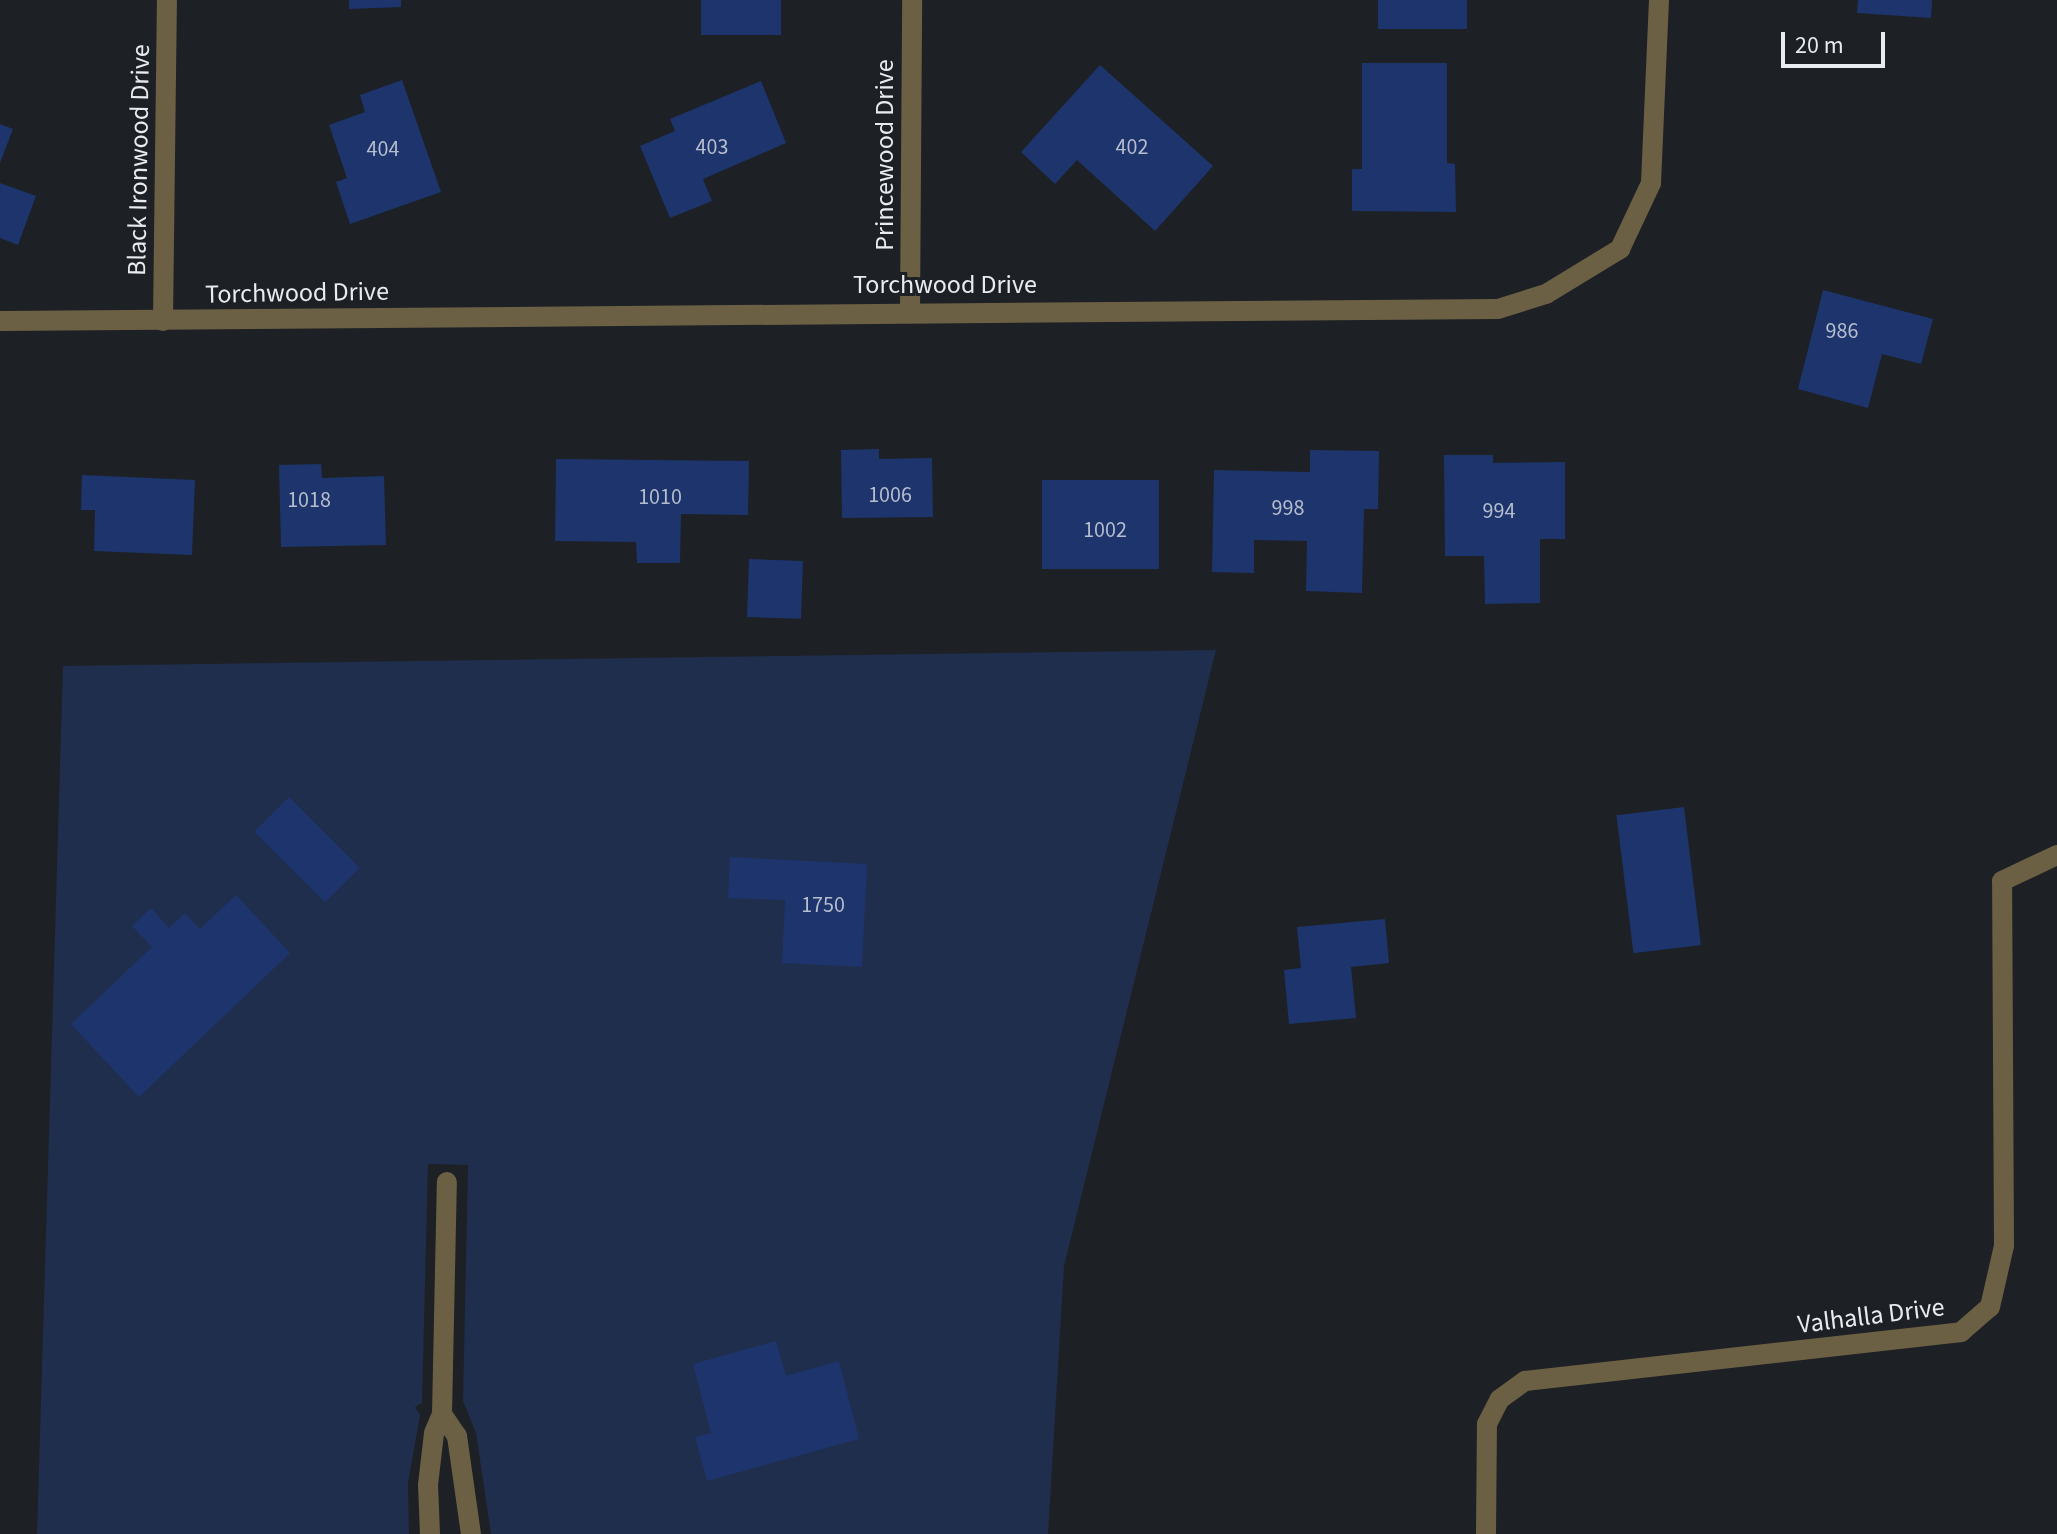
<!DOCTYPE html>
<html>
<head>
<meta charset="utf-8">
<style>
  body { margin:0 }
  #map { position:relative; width:2057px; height:1534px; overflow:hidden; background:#1d2025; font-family:"Source Sans 3",sans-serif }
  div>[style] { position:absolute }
  .green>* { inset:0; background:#202e4d }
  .building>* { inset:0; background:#1d356c; transform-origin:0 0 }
  .street>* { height:20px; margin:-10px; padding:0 10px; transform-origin:10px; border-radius:10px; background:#6c6044 }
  span { translate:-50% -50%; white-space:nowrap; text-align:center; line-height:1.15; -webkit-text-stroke:6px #1d2025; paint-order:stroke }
  .number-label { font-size:22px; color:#b6bece }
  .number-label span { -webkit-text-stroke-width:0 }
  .street-label { font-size:26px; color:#e9ebef }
  .scale { position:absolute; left:1781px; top:32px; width:104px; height:36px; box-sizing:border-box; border:4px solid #e9ebef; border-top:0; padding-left:10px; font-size:24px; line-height:28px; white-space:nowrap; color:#e9ebef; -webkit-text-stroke:6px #1d2025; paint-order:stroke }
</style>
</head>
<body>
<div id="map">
  <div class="green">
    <div style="clip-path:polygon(1216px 650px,1064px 1266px,1048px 1534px,491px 1534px,476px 1433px,463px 1401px,468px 1165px,428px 1164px,422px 1403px,415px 1407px,420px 1415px,408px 1483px,409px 1534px,37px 1534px,63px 666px)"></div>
  </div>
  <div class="building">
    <div style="clip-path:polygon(349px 0,401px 0,401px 7px,349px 9px)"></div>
    <div style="left:701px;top:0;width:80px;height:35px"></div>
    <div style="left:1378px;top:0;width:89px;height:29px"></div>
    <div style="clip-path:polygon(1858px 0,1932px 0,1931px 18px,1857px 13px)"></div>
    <div style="clip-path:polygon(1362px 63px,1447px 63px,1447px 163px,1455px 164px,1456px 212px,1352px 211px,1352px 169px,1362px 169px)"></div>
    <div style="clip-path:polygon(1100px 65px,1213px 166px,1155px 231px,1077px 160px,1055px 184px,1021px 152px)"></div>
    <div style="clip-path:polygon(402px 80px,441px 192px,350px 224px,336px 182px,347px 178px,329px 125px,365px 112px,360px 95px)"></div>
    <div style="clip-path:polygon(761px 81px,786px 143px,703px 179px,712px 201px,670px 218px,640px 146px,675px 131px,670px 119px)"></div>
    <div style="clip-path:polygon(0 124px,13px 129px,0 163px)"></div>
    <div style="clip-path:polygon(0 183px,36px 196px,18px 245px,0 238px)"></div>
    <div style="clip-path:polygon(1823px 290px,1933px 319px,1921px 364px,1882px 354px,1868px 408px,1798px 389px)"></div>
    <div style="clip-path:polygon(879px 449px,879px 459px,932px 458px,933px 517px,842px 518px,841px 450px)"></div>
    <div style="clip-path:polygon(1310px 450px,1379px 451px,1378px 509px,1364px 509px,1362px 593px,1306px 591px,1307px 541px,1254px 540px,1254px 573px,1212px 572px,1214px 470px,1310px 472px)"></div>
    <div style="clip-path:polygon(1444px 455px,1493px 455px,1493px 463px,1565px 462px,1565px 539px,1540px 539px,1540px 603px,1485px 604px,1484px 556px,1445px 556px)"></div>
    <div style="clip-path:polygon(556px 459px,749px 461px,748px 515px,681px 514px,680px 563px,637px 563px,636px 542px,555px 541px)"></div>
    <div style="clip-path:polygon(321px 464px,322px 478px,384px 476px,386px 545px,281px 547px,279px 465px)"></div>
    <div style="clip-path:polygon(82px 475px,195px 480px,192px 555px,94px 551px,95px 510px,81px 510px)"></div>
    <div style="left:1042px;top:480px;width:117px;height:89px"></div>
    <div style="left:749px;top:559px;width:54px;height:58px;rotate:2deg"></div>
    <div style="left:289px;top:797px;width:100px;height:49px;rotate:45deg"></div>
    <div style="left:1684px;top:807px;width:139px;height:68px;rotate:83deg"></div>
    <div style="clip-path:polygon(730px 857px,867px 864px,862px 967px,782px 963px,785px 900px,728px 898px)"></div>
    <div style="clip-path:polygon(236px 895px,290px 953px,139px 1097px,71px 1024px,152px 947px,132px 926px,151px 908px,169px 928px,185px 913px,200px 929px)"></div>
    <div style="clip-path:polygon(1385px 919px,1389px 963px,1351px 967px,1356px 1018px,1289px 1024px,1284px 970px,1301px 968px,1297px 927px)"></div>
    <div style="clip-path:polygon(776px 1341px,786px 1376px,839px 1361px,859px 1439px,707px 1481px,695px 1437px,711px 1433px,693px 1364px)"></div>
  </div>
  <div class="street">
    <div style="left:910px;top:311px;width:311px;rotate:-89.6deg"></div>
    <div style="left:0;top:321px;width:1498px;rotate:-0.46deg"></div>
    <div style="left:1498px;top:309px;width:50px;rotate:-17.4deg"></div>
    <div style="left:1546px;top:294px;width:87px;rotate:-31.3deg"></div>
    <div style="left:1620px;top:249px;width:73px;rotate:-64.8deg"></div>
    <div style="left:1651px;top:183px;width:183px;rotate:-87.5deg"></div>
    <div style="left:163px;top:321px;width:321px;rotate:-89.3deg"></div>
    <div style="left:442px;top:1414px;width:27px;rotate:56deg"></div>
    <div style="left:457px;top:1436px;width:99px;rotate:81.9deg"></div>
    <div style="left:430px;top:1534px;width:49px;rotate:-92.3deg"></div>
    <div style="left:428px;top:1485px;width:52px;rotate:-83.4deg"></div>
    <div style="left:434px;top:1433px;width:21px;rotate:-67deg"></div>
    <div style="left:442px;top:1414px;width:232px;rotate:-88.8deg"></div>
    <div style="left:1486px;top:1534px;width:110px;rotate:-89.5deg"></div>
    <div style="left:1487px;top:1424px;width:28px;rotate:-63deg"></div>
    <div style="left:1500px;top:1399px;width:31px;rotate:-36deg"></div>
    <div style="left:1525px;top:1381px;width:439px;rotate:-6.4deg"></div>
    <div style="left:1961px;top:1332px;width:38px;rotate:-41deg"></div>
    <div style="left:1990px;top:1307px;width:63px;rotate:-77.1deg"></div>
    <div style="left:2004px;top:1246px;width:365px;rotate:-90.3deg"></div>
    <div style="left:2002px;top:881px;width:61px;rotate:-25.3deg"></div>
  </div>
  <div class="number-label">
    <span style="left:712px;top:148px">403</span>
    <span style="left:1132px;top:148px">402</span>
    <span style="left:383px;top:150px">404</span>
    <span style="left:1842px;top:332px">986</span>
    <span style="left:890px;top:496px">1006</span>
    <span style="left:660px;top:498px">1010</span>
    <span style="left:309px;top:501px">1018</span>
    <span style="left:1288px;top:509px">998</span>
    <span style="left:1499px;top:512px">994</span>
    <span style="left:1105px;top:531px">1002</span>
    <span style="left:823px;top:906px">1750</span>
  </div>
  <div class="street-label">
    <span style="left:885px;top:155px;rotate:-90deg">Princewood Drive</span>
    <span style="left:139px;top:160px;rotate:-89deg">Black Ironwood Drive</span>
    <span style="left:945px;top:285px">Torchwood Drive</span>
    <span style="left:297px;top:293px;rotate:-1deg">Torchwood Drive</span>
    <span style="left:1871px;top:1316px;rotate:-7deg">Valhalla Drive</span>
  </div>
  <div class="scale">20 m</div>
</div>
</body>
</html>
